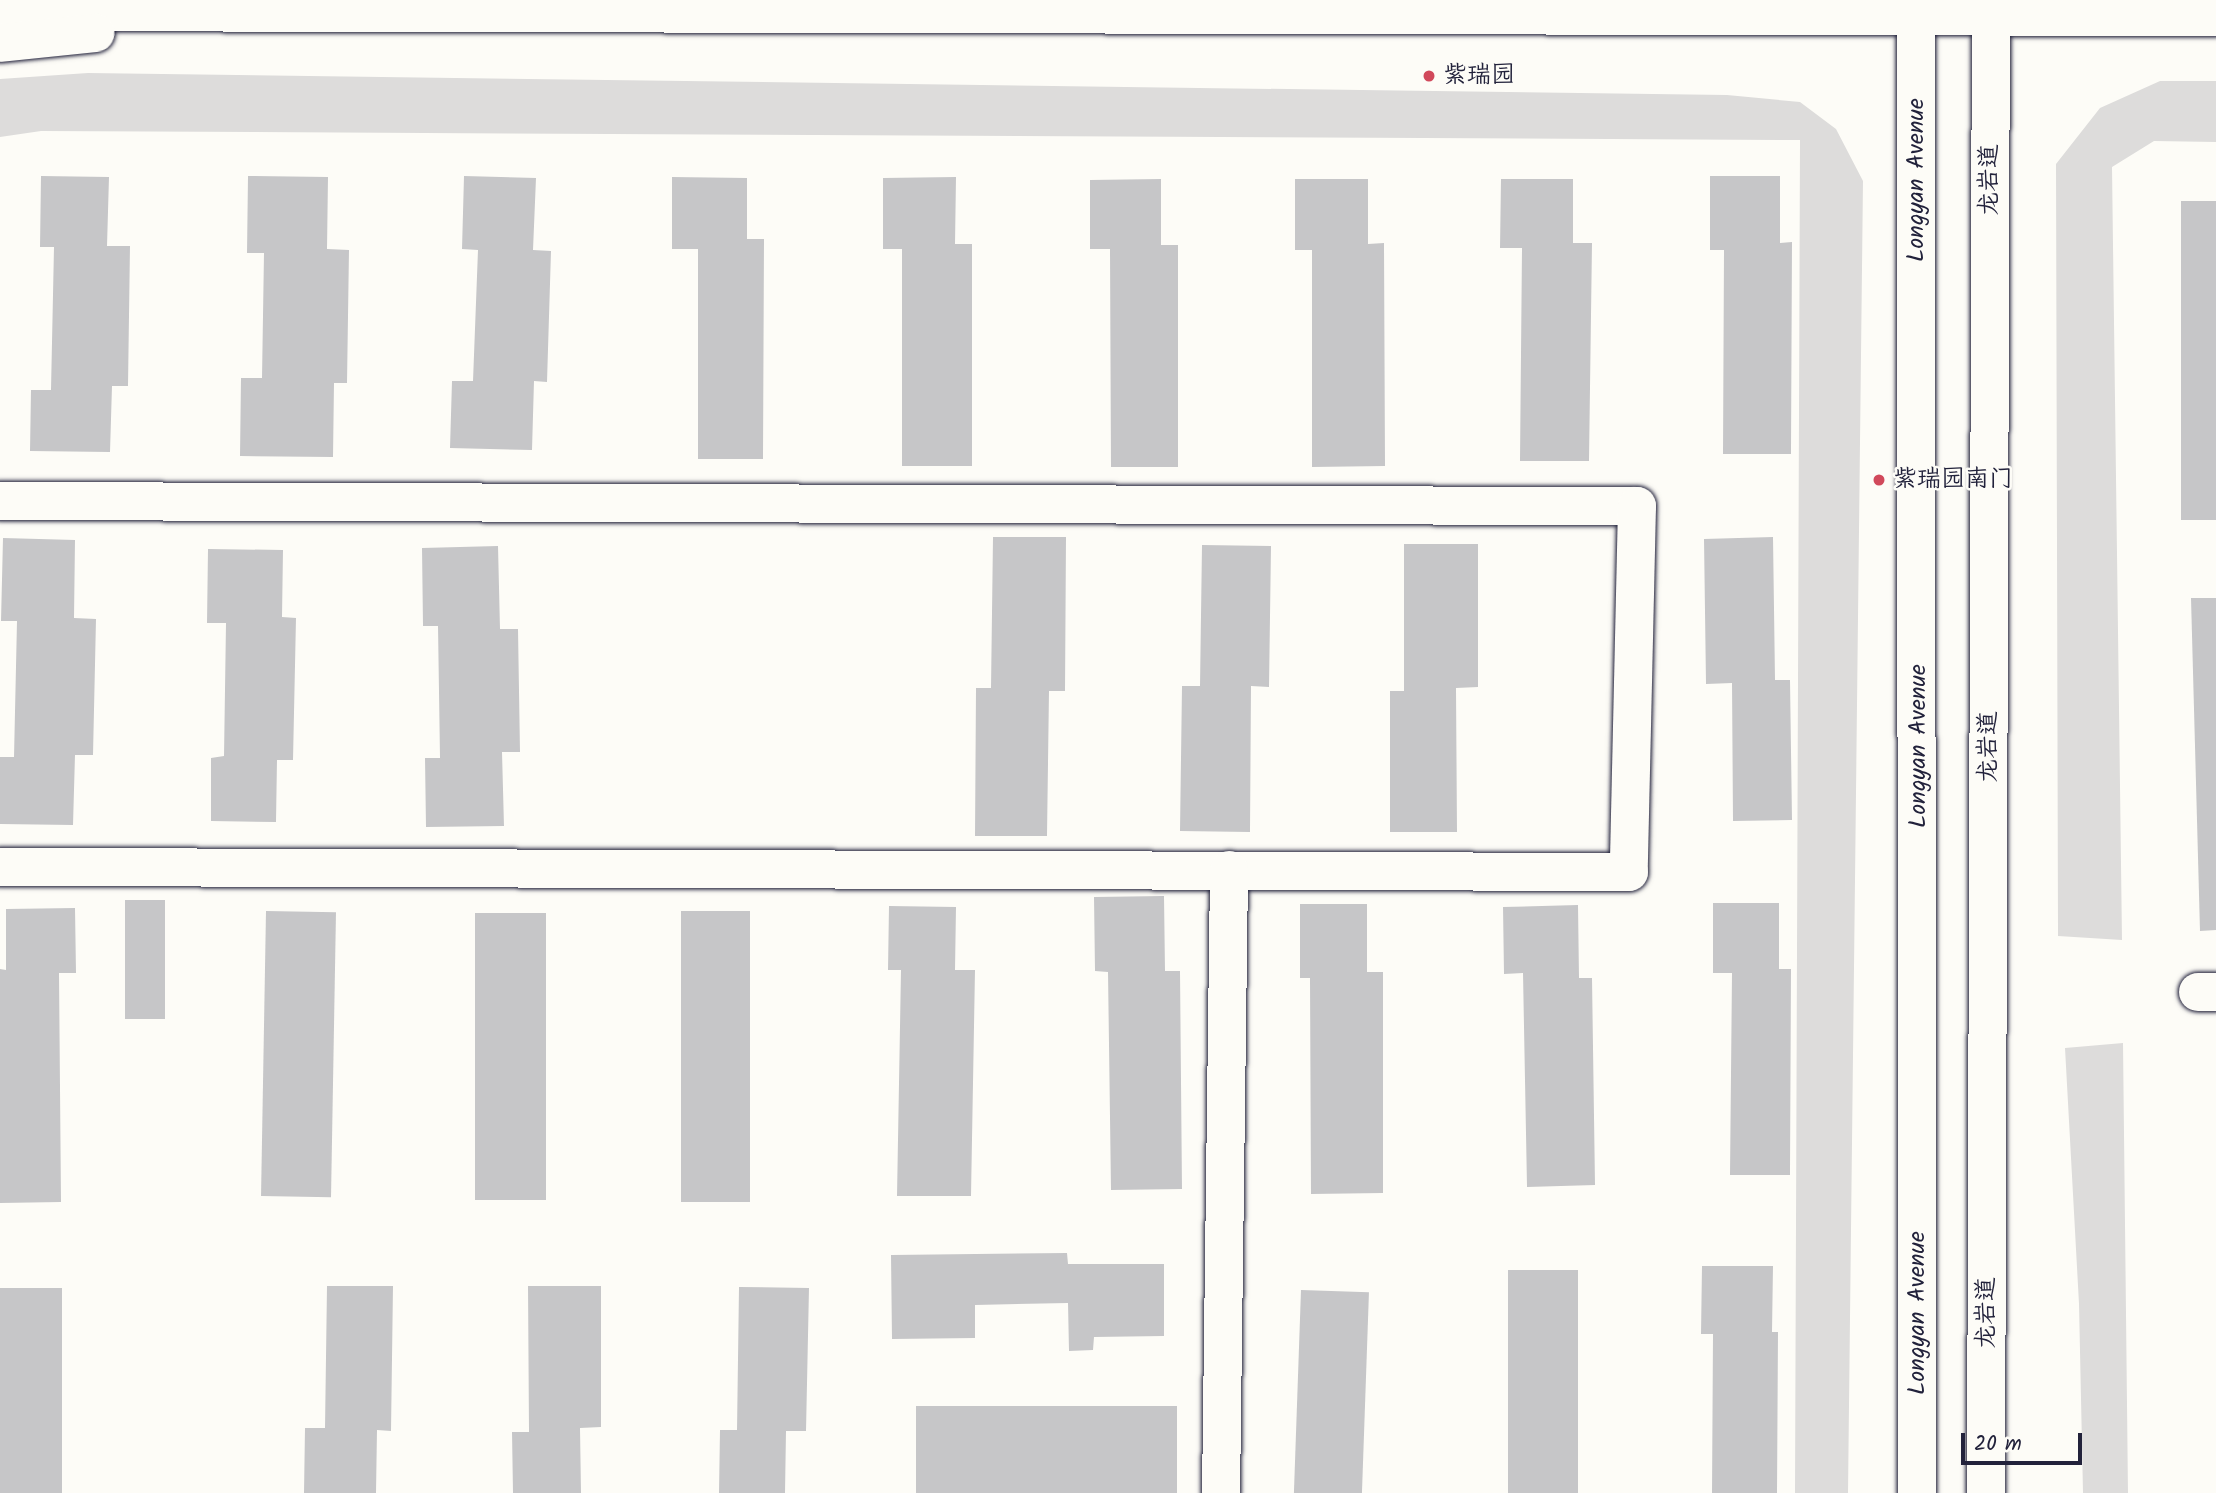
<!DOCTYPE html>
<html>
<head>
<meta charset="utf-8">
<style>
  body { margin:0 }
  #map { position:relative; width:2216px; height:1493px; overflow:hidden; background:#fdfcf7; font-family:Kalam,"LXGW WenKai TC",sans-serif }
  div>[style] { position:absolute }
  .green>* { inset:0; background:#dddcdb }
  .building>* { inset:0; background:#c6c6c8; transform-origin:0 0 }
  .roads { filter:drop-shadow(0 0 2px #22223b) drop-shadow(0 0 2px #22223b) }
  .minor>* { height:38px; margin:-19px; padding:0 19px; transform-origin:19px; border-radius:19px; background:#fdfcf7 }
  .major>* { height:38px; margin:-19px; padding:0 19px; transform-origin:19px; border-radius:19px; background:#fdfcf7 }
  .dots>* { width:19px; height:19px; translate:-50% -50%; box-sizing:border-box; border:4px solid #fdfcf7; border-radius:50% }
  span { translate:-50% -50%; white-space:nowrap; text-align:center; line-height:1.15; -webkit-text-stroke:5px #fdfcf7; paint-order:stroke }
  .poi-label { font-size:24px; color:#22223b }
  .left { translate:0 -50%; text-align:left }
  .street-label { font-size:24px; color:#22223b }
  .scale { position:absolute; left:1961px; top:1433px; width:121px; height:32px; box-sizing:border-box; border:4px solid #22223b; border-top:0; padding-left:9px; font-size:21px; line-height:24px; white-space:nowrap; color:#22223b; -webkit-text-stroke:5px #fdfcf7; paint-order:stroke }
</style>
</head>
<body>
<div id="map">
  <div class="green">
    <div style="clip-path:polygon(88px 73px,1727px 95px,1800px 102px,1836px 129px,1863px 181px,1848px 1493px,1795px 1493px,1800px 140px,41px 131px,0 137px,0 79px)"></div>
    <div style="clip-path:polygon(2160px 81px,2216px 81px,2216px 142px,2154px 141px,2112px 167px,2122px 940px,2058px 936px,2056px 164px,2100px 108px)"></div>
    <div style="clip-path:polygon(2123px 1043px,2128px 1493px,2083px 1493px,2079px 1304px,2065px 1048px)"></div>
  </div>
  <div class="building">
    <div style="clip-path:polygon(41px 176px,109px 177px,107px 246px,130px 246px,128px 386px,112px 386px,110px 452px,30px 451px,31px 390px,51px 390px,54px 247px,40px 247px)"></div>
    <div style="clip-path:polygon(248px 176px,328px 177px,327px 249px,349px 250px,347px 383px,334px 383px,333px 457px,240px 456px,241px 378px,262px 378px,264px 253px,247px 253px)"></div>
    <div style="clip-path:polygon(464px 176px,536px 178px,533px 250px,551px 251px,547px 382px,534px 381px,532px 450px,450px 448px,452px 381px,473px 381px,478px 250px,462px 249px)"></div>
    <div style="clip-path:polygon(1710px 176px,1780px 176px,1780px 243px,1792px 242px,1791px 454px,1723px 454px,1724px 250px,1710px 250px)"></div>
    <div style="clip-path:polygon(672px 177px,747px 178px,747px 239px,764px 239px,763px 459px,698px 459px,698px 249px,672px 249px)"></div>
    <div style="clip-path:polygon(956px 177px,955px 244px,972px 244px,972px 466px,902px 466px,902px 249px,883px 249px,883px 178px)"></div>
    <div style="clip-path:polygon(1161px 179px,1161px 245px,1178px 245px,1178px 467px,1111px 467px,1110px 249px,1090px 249px,1090px 180px)"></div>
    <div style="clip-path:polygon(1295px 179px,1368px 179px,1368px 244px,1384px 243px,1385px 466px,1312px 467px,1312px 250px,1295px 250px)"></div>
    <div style="clip-path:polygon(1501px 179px,1573px 179px,1573px 243px,1592px 243px,1589px 461px,1520px 461px,1522px 248px,1500px 248px)"></div>
    <div style="left:2181px;top:201px;width:35px;height:319px"></div>
    <div style="clip-path:polygon(993px 537px,1066px 537px,1065px 691px,1049px 691px,1047px 836px,975px 836px,976px 688px,991px 688px)"></div>
    <div style="clip-path:polygon(1773px 537px,1775px 680px,1790px 680px,1792px 820px,1733px 821px,1732px 683px,1706px 684px,1704px 539px)"></div>
    <div style="clip-path:polygon(3px 538px,75px 540px,74px 618px,96px 619px,93px 755px,75px 755px,73px 825px,0 824px,0 757px,14px 757px,17px 621px,1px 621px)"></div>
    <div style="clip-path:polygon(1404px 544px,1478px 544px,1478px 687px,1456px 688px,1457px 832px,1390px 832px,1390px 691px,1404px 691px)"></div>
    <div style="clip-path:polygon(1202px 545px,1271px 546px,1269px 687px,1251px 686px,1250px 832px,1180px 831px,1182px 686px,1200px 686px)"></div>
    <div style="clip-path:polygon(498px 546px,500px 629px,518px 629px,520px 752px,502px 752px,504px 826px,426px 827px,425px 758px,440px 758px,438px 626px,423px 626px,422px 548px)"></div>
    <div style="clip-path:polygon(208px 549px,283px 550px,282px 617px,296px 618px,293px 760px,277px 760px,276px 822px,211px 821px,211px 758px,224px 756px,226px 623px,207px 623px)"></div>
    <div style="clip-path:polygon(2191px 598px,2216px 598px,2216px 930px,2200px 931px)"></div>
    <div style="clip-path:polygon(1164px 896px,1165px 971px,1180px 971px,1182px 1189px,1111px 1190px,1108px 972px,1095px 971px,1094px 897px)"></div>
    <div style="left:165px;top:900px;width:119px;height:40px;rotate:90deg"></div>
    <div style="clip-path:polygon(1713px 903px,1779px 903px,1779px 969px,1791px 969px,1790px 1175px,1730px 1175px,1732px 973px,1713px 973px)"></div>
    <div style="clip-path:polygon(1300px 904px,1367px 904px,1367px 972px,1383px 972px,1383px 1193px,1311px 1194px,1310px 978px,1300px 978px)"></div>
    <div style="clip-path:polygon(1578px 905px,1579px 978px,1592px 978px,1595px 1185px,1527px 1187px,1523px 973px,1504px 974px,1503px 907px)"></div>
    <div style="clip-path:polygon(889px 906px,956px 907px,955px 970px,975px 970px,971px 1196px,897px 1196px,901px 970px,888px 970px)"></div>
    <div style="clip-path:polygon(75px 908px,76px 973px,59px 973px,61px 1202px,0 1203px,0 969px,6px 970px,6px 909px)"></div>
    <div style="left:266px;top:911px;width:70px;height:285px;rotate:1deg"></div>
    <div style="left:681px;top:911px;width:69px;height:291px"></div>
    <div style="left:475px;top:913px;width:71px;height:287px"></div>
    <div style="clip-path:polygon(1067px 1253px,1068px 1264px,1164px 1264px,1164px 1336px,1094px 1337px,1093px 1350px,1069px 1351px,1068px 1303px,975px 1305px,975px 1338px,892px 1339px,891px 1255px)"></div>
    <div style="clip-path:polygon(1702px 1266px,1773px 1266px,1772px 1332px,1778px 1332px,1777px 1493px,1712px 1493px,1713px 1334px,1701px 1334px)"></div>
    <div style="left:1508px;top:1270px;width:70px;height:223px"></div>
    <div style="clip-path:polygon(327px 1286px,393px 1286px,391px 1431px,377px 1430px,376px 1493px,304px 1493px,305px 1428px,325px 1428px)"></div>
    <div style="clip-path:polygon(528px 1286px,601px 1286px,601px 1427px,580px 1428px,581px 1493px,513px 1493px,512px 1432px,529px 1432px)"></div>
    <div style="clip-path:polygon(739px 1287px,809px 1288px,806px 1431px,786px 1431px,785px 1493px,719px 1493px,720px 1430px,737px 1430px)"></div>
    <div style="left:0;top:1288px;width:62px;height:205px"></div>
    <div style="left:1301px;top:1290px;width:68px;height:203px;rotate:2deg"></div>
    <div style="left:916px;top:1406px;width:261px;height:87px"></div>
  </div>
  <div class="roads">
    <div class="minor">
      <div style="left:0;top:501px;width:1637px;rotate:0.18deg"></div>
      <div style="left:1637px;top:506px;width:366px;rotate:91.3deg"></div>
      <div style="left:1629px;top:872px;width:1629px;rotate:-179.82deg"></div>
      <div style="left:2198px;top:992px;width:18px"></div>
      <div style="left:1221px;top:1493px;width:623px;rotate:-89.26deg"></div>
    </div>
    <div class="major">
      <div style="left:1916px;top:0;width:1493px;rotate:89.96deg"></div>
      <div style="left:0;top:12px;width:2216px;rotate:0.13deg"></div>
      <div style="left:0;top:43px;width:96px;rotate:-6deg"></div>
      <div style="left:1986px;top:1493px;width:1493px;rotate:-89.81deg"></div>
    </div>
  </div>
  <div class="dots">
    <div style="left:1429px;top:76px;background:#d1495b"></div>
    <div style="left:1879px;top:480px;background:#d1495b"></div>
  </div>
  <div class="poi-label">
    <span class="left" style="left:1443px;top:76px">紫瑞园</span>
    <span class="left" style="left:1893px;top:480px">紫瑞园南门</span>
  </div>
  <div class="street-label">
    <span style="left:1917px;top:180px;rotate:-90deg">Longyan Avenue</span>
    <span style="left:1990px;top:180px;rotate:-90deg">龙岩道</span>
    <span style="left:1919px;top:746px;rotate:-90deg">Longyan Avenue</span>
    <span style="left:1989px;top:747px;rotate:-90deg">龙岩道</span>
    <span style="left:1918px;top:1313px;rotate:-90deg">Longyan Avenue</span>
    <span style="left:1987px;top:1313px;rotate:-90deg">龙岩道</span>
  </div>
  <div class="scale">20 m</div>
</div>
</body>
</html>
